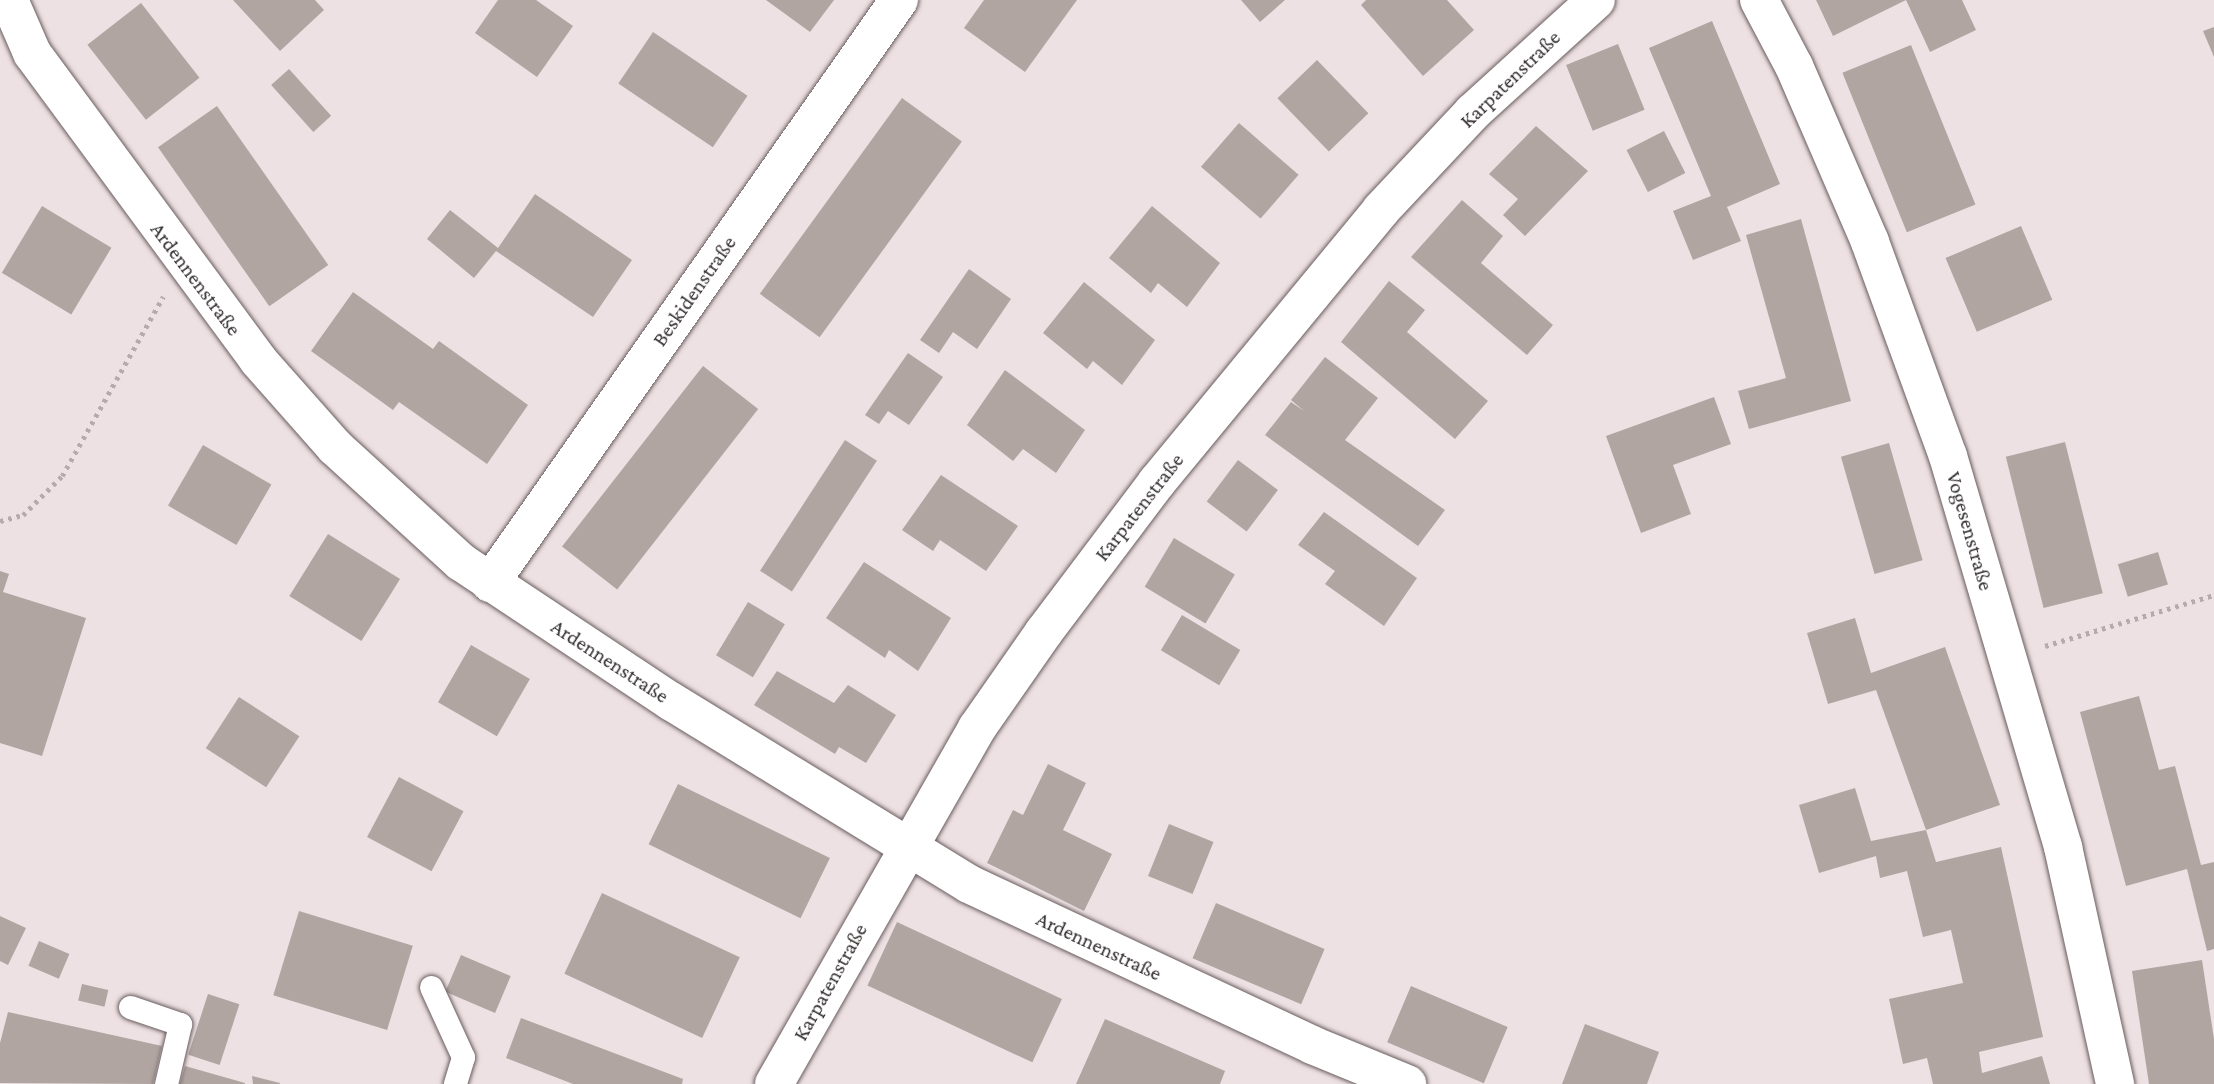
<!DOCTYPE html>
<html>
<head>
<meta charset="utf-8">
<style>
  body { margin:0 }
  #map { position:relative; width:2214px; height:1084px; overflow:hidden; background:#eee1e3; font-family:"Crimson Pro",serif }
  div>[style] { position:absolute }
  .building>* { inset:0; background:#b1a5a2; transform-origin:0 0 }
  .path>* { height:4.5px; margin-top:-2.25px; transform-origin:0; background:repeating-linear-gradient(90deg,#b5abac 0 3.5px,transparent 0 8.5px) }
  .roads { filter:drop-shadow(0 0 2px #685c5e) drop-shadow(0 0 2px #685c5e) }
  .service>* { height:23px; margin:-11.5px; padding:0 11.5px; transform-origin:11.5px; border-radius:11.5px; background:#fff }
  .minor>* { height:38px; margin:-19px; padding:0 19px; transform-origin:19px; border-radius:19px; background:#fff }
  span { translate:-50% -50%; white-space:nowrap; text-align:center; line-height:1.15; -webkit-text-stroke:7px #fff; paint-order:stroke }
  .street-label { font-size:21px; color:#342f2f }
</style>
</head>
<body>
<div id="map">
  <div class="building">
    <div style="clip-path:polygon(233px 0,315px 0,324px 10px,280px 51px)"></div>
    <div style="clip-path:polygon(498px 0,536px 0,573px 26px,537px 77px,475px 33px)"></div>
    <div style="clip-path:polygon(766px 0,834px 0,810px 32px)"></div>
    <div style="clip-path:polygon(984px 0,1077px 0,1025px 72px,964px 28px)"></div>
    <div style="clip-path:polygon(1241px 0,1285px 0,1260px 22px)"></div>
    <div style="clip-path:polygon(1366px 0,1447px 0,1474px 30px,1423px 76px,1361px 5px)"></div>
    <div style="clip-path:polygon(1816px 0,1962px 0,1976px 30px,1930px 52px,1906px 0,1833px 36px)"></div>
    <div style="left:141px;top:3px;width:95px;height:68px;rotate:52deg"></div>
    <div style="clip-path:polygon(1712px 21px,1780px 184px,1727px 207px,1741px 241px,1693px 260px,1673px 211px,1711px 196px,1649px 48px)"></div>
    <div style="clip-path:polygon(2214px 27px,2214px 57px,2203px 31px)"></div>
    <div style="left:653px;top:32px;width:114px;height:62px;rotate:34deg"></div>
    <div style="left:1618px;top:44px;width:71px;height:56px;rotate:68deg"></div>
    <div style="left:1911px;top:45px;width:172px;height:74px;rotate:68deg"></div>
    <div style="left:1317px;top:60px;width:74px;height:55px;rotate:46deg"></div>
    <div style="left:289px;top:69px;width:63px;height:24px;rotate:48deg"></div>
    <div style="left:902px;top:98px;width:74px;height:242px;rotate:36deg"></div>
    <div style="left:217px;top:106px;width:194px;height:72px;rotate:55deg"></div>
    <div style="left:1239px;top:123px;width:79px;height:58px;rotate:41deg"></div>
    <div style="clip-path:polygon(1536px 126px,1588px 171px,1525px 236px,1503px 215px,1518px 199px,1489px 174px)"></div>
    <div style="left:1664px;top:131px;width:47px;height:42px;rotate:63deg"></div>
    <div style="clip-path:polygon(535px 194px,632px 260px,593px 317px,496px 251px,474px 278px,427px 239px,450px 210px,498px 248px)"></div>
    <div style="clip-path:polygon(1462px 200px,1503px 236px,1481px 263px,1553px 325px,1527px 355px,1411px 257px)"></div>
    <div style="left:42px;top:206px;width:81px;height:78px;rotate:31deg"></div>
    <div style="clip-path:polygon(1152px 206px,1220px 263px,1187px 307px,1158px 283px,1151px 293px,1109px 258px)"></div>
    <div style="clip-path:polygon(1801px 219px,1851px 401px,1749px 429px,1738px 391px,1786px 378px,1746px 235px)"></div>
    <div style="left:2021px;top:226px;width:80px;height:82px;rotate:67deg"></div>
    <div style="clip-path:polygon(969px 269px,1011px 299px,977px 349px,953px 332px,939px 353px,920px 340px)"></div>
    <div style="clip-path:polygon(1389px 281px,1425px 310px,1407px 332px,1488px 401px,1455px 439px,1341px 342px)"></div>
    <div style="clip-path:polygon(1084px 282px,1155px 340px,1122px 385px,1093px 361px,1087px 369px,1043px 333px)"></div>
    <div style="clip-path:polygon(353px 292px,433px 349px,439px 341px,528px 405px,487px 464px,399px 402px,393px 410px,311px 351px)"></div>
    <div style="clip-path:polygon(908px 353px,943px 377px,909px 425px,888px 411px,879px 424px,865px 415px)"></div>
    <div style="clip-path:polygon(1325px 357px,1378px 398px,1345px 440px,1445px 510px,1418px 546px,1265px 435px,1291px 402px,1304px 411px,1291px 400px)"></div>
    <div style="left:703px;top:366px;width:70px;height:229px;rotate:38deg"></div>
    <div style="clip-path:polygon(1005px 370px,1085px 430px,1056px 473px,1023px 449px,1013px 461px,967px 425px)"></div>
    <div style="clip-path:polygon(1714px 397px,1731px 444px,1673px 465px,1691px 514px,1641px 533px,1606px 436px)"></div>
    <div style="left:845px;top:440px;width:38px;height:156px;rotate:33deg"></div>
    <div style="left:2065px;top:442px;width:156px;height:61px;rotate:76deg"></div>
    <div style="left:1889px;top:443px;width:122px;height:50px;rotate:74deg"></div>
    <div style="left:203px;top:445px;width:79px;height:70px;rotate:30deg"></div>
    <div style="left:1238px;top:460px;width:50px;height:52px;rotate:37deg"></div>
    <div style="clip-path:polygon(941px 475px,1018px 526px,986px 571px,940px 540px,933px 551px,902px 530px)"></div>
    <div style="clip-path:polygon(1324px 512px,1417px 578px,1384px 626px,1325px 584px,1335px 571px,1298px 545px)"></div>
    <div style="left:328px;top:534px;width:85px;height:73px;rotate:32deg"></div>
    <div style="left:1174px;top:538px;width:71px;height:57px;rotate:31deg"></div>
    <div style="left:2158px;top:552px;width:34px;height:42px;rotate:73deg"></div>
    <div style="clip-path:polygon(864px 562px,951px 618px,918px 671px,889px 650px,885px 658px,826px 618px)"></div>
    <div style="clip-path:polygon(0 571px,9px 574px,3px 592px,86px 618px,42px 756px,0 743px)"></div>
    <div style="left:748px;top:602px;width:43px;height:62px;rotate:31deg"></div>
    <div style="left:1182px;top:615px;width:68px;height:41px;rotate:31deg"></div>
    <div style="clip-path:polygon(1855px 618px,1871px 673px,1945px 647px,2000px 805px,1926px 830px,1936px 862px,2001px 847px,2043px 1037px,1979px 1052px,1982px 1073px,2042px 1056px,2050px 1084px,1933px 1084px,1927px 1058px,1903px 1064px,1889px 999px,1963px 983px,1951px 930px,1923px 937px,1907px 871px,1880px 878px,1876px 856px,1819px 873px,1799px 805px,1855px 788px,1871px 841px,1926px 830px,1876px 690px,1828px 704px,1807px 633px)"></div>
    <div style="left:471px;top:645px;width:68px;height:66px;rotate:30deg"></div>
    <div style="clip-path:polygon(777px 671px,834px 703px,848px 685px,896px 715px,866px 763px,839px 747px,835px 754px,754px 705px)"></div>
    <div style="clip-path:polygon(2139px 696px,2159px 770px,2175px 766px,2201px 865px,2214px 862px,2214px 949px,2207px 951px,2187px 869px,2126px 886px,2080px 712px)"></div>
    <div style="left:239px;top:697px;width:72px;height:61px;rotate:33deg"></div>
    <div style="clip-path:polygon(1048px 764px,1086px 783px,1063px 830px,1112px 854px,1084px 911px,987px 863px,1013px 810px,1023px 815px)"></div>
    <div style="left:399px;top:777px;width:73px;height:68px;rotate:28deg"></div>
    <div style="left:678px;top:784px;width:169px;height:67px;rotate:26deg"></div>
    <div style="left:1169px;top:824px;width:48px;height:56px;rotate:22deg"></div>
    <div style="left:602px;top:893px;width:152px;height:89px;rotate:25deg"></div>
    <div style="left:1216px;top:903px;width:118px;height:60px;rotate:23deg"></div>
    <div style="left:299px;top:911px;width:119px;height:88px;rotate:17deg"></div>
    <div style="clip-path:polygon(0 916px,26px 928px,8px 965px,0 961px)"></div>
    <div style="left:897px;top:922px;width:182px;height:70px;rotate:25deg"></div>
    <div style="left:39px;top:941px;width:33px;height:27px;rotate:23deg"></div>
    <div style="left:461px;top:955px;width:54px;height:40px;rotate:23deg"></div>
    <div style="clip-path:polygon(2202px 960px,2214px 1039px,2214px 1084px,2149px 1084px,2132px 971px)"></div>
    <div style="left:82px;top:984px;width:27px;height:17px;rotate:13deg"></div>
    <div style="left:1411px;top:986px;width:105px;height:61px;rotate:23deg"></div>
    <div style="left:208px;top:994px;width:33px;height:64px;rotate:18deg"></div>
    <div style="clip-path:polygon(8px 1012px,162px 1046px,153px 1084px,0 1083px,0 1043px)"></div>
    <div style="clip-path:polygon(521px 1018px,683px 1079px,682px 1084px,573px 1084px,506px 1058px)"></div>
    <div style="clip-path:polygon(1105px 1019px,1225px 1071px,1220px 1084px,1076px 1084px)"></div>
    <div style="clip-path:polygon(1585px 1024px,1659px 1052px,1647px 1084px,1562px 1084px)"></div>
    <div style="clip-path:polygon(185px 1066px,245px 1083px,245px 1084px,180px 1084px)"></div>
    <div style="clip-path:polygon(252px 1076px,280px 1083px,280px 1084px,253px 1084px)"></div>
  </div>
  <div class="path">
    <div style="left:0;top:521px;width:24px;rotate:-15deg"></div>
    <div style="left:23px;top:515px;width:55px;rotate:-45deg"></div>
    <div style="left:62px;top:476px;width:206px;rotate:-60.6deg"></div>
    <div style="left:2045px;top:646px;width:177px;rotate:-16.8deg"></div>
  </div>
  <div class="roads">
    <div class="service">
      <div style="left:431px;top:987px;width:77px;rotate:65.4deg"></div>
      <div style="left:463px;top:1057px;width:28px;rotate:107deg"></div>
      <div style="left:130px;top:1007px;width:53px;rotate:18.8deg"></div>
      <div style="left:180px;top:1024px;width:62px;rotate:103.1deg"></div>
    </div>
    <div class="minor">
      <div style="left:9px;top:0;width:58px;rotate:66.5deg"></div>
      <div style="left:32px;top:53px;width:381px;rotate:53.6deg"></div>
      <div style="left:258px;top:360px;width:116px;rotate:48.5deg"></div>
      <div style="left:335px;top:447px;width:171px;rotate:42.4deg"></div>
      <div style="left:461px;top:562px;width:253px;rotate:33.6deg"></div>
      <div style="left:672px;top:702px;width:348px;rotate:31.5deg"></div>
      <div style="left:969px;top:884px;width:379px;rotate:25.1deg"></div>
      <div style="left:1312px;top:1045px;width:103px;rotate:22.3deg"></div>
      <div style="left:1759px;top:0;width:75px;rotate:62.1deg"></div>
      <div style="left:1794px;top:66px;width:192px;rotate:66.6deg"></div>
      <div style="left:1870px;top:242px;width:228px;rotate:70deg"></div>
      <div style="left:1948px;top:456px;width:408px;rotate:73.6deg"></div>
      <div style="left:2063px;top:847px;width:243px;rotate:77.6deg"></div>
      <div style="left:490px;top:583px;width:712px;rotate:-54.95deg"></div>
      <div style="left:774px;top:1084px;width:410px;rotate:-60.3deg"></div>
      <div style="left:977px;top:728px;width:117px;rotate:-55.1deg"></div>
      <div style="left:1044px;top:632px;width:188px;rotate:-53deg"></div>
      <div style="left:1157px;top:482px;width:352px;rotate:-50.5deg"></div>
      <div style="left:1381px;top:210px;width:134px;rotate:-46.8deg"></div>
      <div style="left:1473px;top:112px;width:166px;rotate:-42.3deg"></div>
    </div>
  </div>
  <div class="street-label">
    <span style="left:1510px;top:79px;rotate:-44deg">Karpatenstraße</span>
    <span style="left:196px;top:279px;rotate:53deg">Ardennenstraße</span>
    <span style="left:694px;top:291px;rotate:-55deg">Beskidenstraße</span>
    <span style="left:1139px;top:507px;rotate:-52deg">Karpatenstraße</span>
    <span style="left:1970px;top:531px;rotate:74deg">Vogesenstraße</span>
    <span style="left:610px;top:661px;rotate:33deg">Ardennenstraße</span>
    <span style="left:1099px;top:946px;rotate:25deg">Ardennenstraße</span>
    <span style="left:830px;top:982px;rotate:-61deg">Karpatenstraße</span>
  </div>
</div>
</body>
</html>
